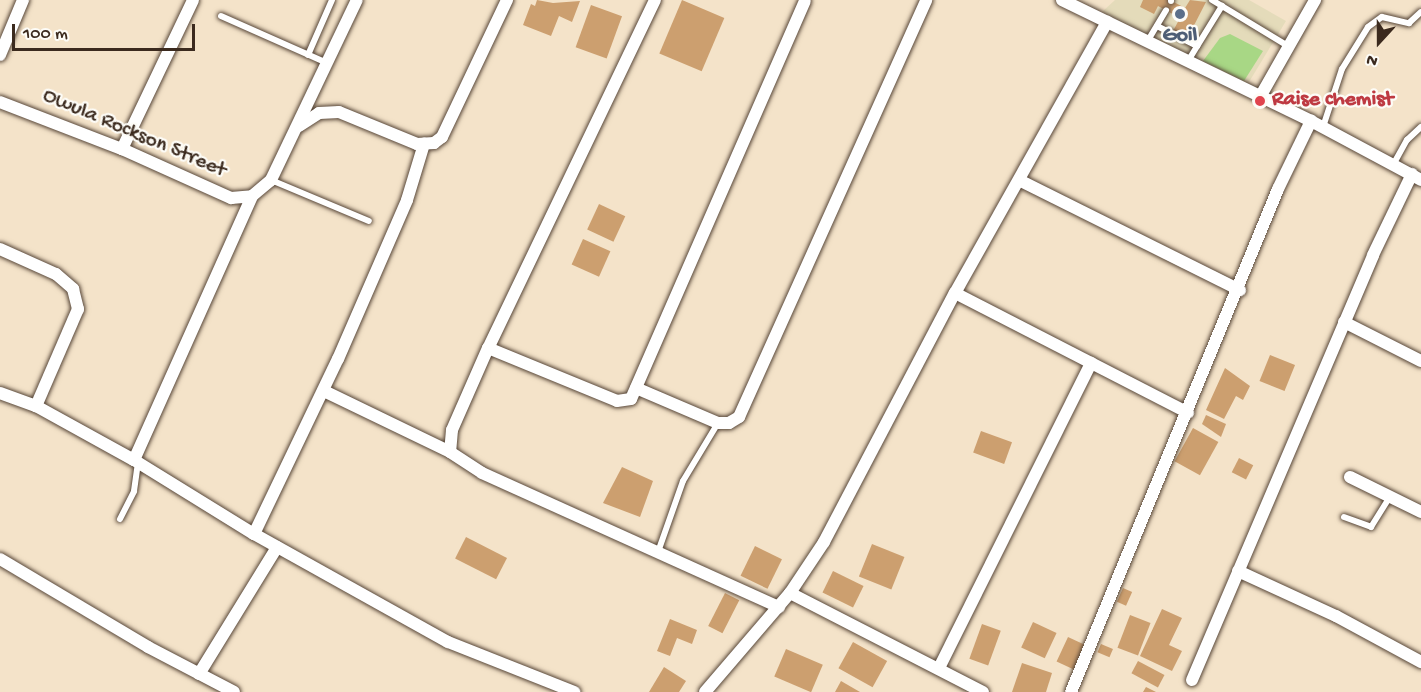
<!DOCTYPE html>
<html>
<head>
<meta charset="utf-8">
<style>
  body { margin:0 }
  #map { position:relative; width:1421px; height:692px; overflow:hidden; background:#f4e3c9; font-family:"Gochi Hand",sans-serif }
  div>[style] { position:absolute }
  .built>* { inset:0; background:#e4dbba }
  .green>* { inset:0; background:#a8d785 }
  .building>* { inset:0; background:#cc9f6f; transform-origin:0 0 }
  .roads { filter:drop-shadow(0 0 2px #574638) drop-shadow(0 0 2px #574638) }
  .service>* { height:6px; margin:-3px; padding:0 3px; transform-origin:3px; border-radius:3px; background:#fff }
  .minor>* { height:12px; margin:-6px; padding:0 6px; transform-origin:6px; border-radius:6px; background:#fff }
  .dots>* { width:16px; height:16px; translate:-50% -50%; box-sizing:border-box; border:3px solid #fdfcf7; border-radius:50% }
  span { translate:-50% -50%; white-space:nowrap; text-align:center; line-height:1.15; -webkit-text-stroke:4.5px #fdfcf7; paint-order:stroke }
  .service-label { font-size:22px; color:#4e5e75; font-weight:700 }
  .health-label { font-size:22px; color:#be3a42; font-weight:700 }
  .left { translate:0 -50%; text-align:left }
  .street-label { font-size:22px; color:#3b2a1e }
  .north { position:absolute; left:1349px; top:12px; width:60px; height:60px; -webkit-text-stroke:4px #fdfcf7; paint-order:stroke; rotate:201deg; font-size:16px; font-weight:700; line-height:24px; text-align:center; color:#3b2a1e }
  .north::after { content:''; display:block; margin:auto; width:21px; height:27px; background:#3b2a1e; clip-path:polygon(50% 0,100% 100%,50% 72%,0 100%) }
  .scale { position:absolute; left:12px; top:24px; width:183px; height:27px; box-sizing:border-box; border:3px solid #3b2a1e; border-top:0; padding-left:8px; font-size:18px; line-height:21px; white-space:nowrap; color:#3b2a1e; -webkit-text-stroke:4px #fdfcf7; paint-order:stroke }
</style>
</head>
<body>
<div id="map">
  <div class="built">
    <div style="clip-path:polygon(1115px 0,1249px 0,1286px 21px,1246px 87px,1102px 12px)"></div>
  </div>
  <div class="green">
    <div style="clip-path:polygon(1230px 34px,1263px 51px,1244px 81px,1203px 61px,1220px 38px)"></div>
  </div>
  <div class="building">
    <div style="clip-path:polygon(537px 0,553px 3px,580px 1px,572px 22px,559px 16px,551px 36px,523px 25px,531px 4px,535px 6px)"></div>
    <div style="left:682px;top:0;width:46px;height:58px;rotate:23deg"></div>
    <div style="clip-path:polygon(1143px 0,1170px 0,1185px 8px,1190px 0,1206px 2px,1187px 39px,1173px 31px,1180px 18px,1158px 6px,1154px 14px,1140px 7px)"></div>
    <div style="left:591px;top:5px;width:33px;height:45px;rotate:20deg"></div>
    <div style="left:599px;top:204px;width:29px;height:28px;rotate:25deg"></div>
    <div style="left:583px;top:239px;width:30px;height:28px;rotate:24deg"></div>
    <div style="left:1270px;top:355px;width:27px;height:28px;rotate:22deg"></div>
    <div style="clip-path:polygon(1225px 368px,1250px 386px,1243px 400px,1236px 396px,1224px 419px,1206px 410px)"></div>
    <div style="clip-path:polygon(1206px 415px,1226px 424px,1221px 437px,1202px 424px)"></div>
    <div style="left:1193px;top:428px;width:29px;height:38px;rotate:29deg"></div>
    <div style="left:981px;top:431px;width:33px;height:23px;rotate:20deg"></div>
    <div style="left:1239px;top:458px;width:16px;height:16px;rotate:27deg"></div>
    <div style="clip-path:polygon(622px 467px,653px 481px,640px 517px,603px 503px)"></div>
    <div style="left:466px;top:537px;width:46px;height:24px;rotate:27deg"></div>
    <div style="left:872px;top:544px;width:35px;height:35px;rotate:22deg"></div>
    <div style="left:755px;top:546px;width:30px;height:33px;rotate:26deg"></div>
    <div style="left:833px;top:571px;width:34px;height:24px;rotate:26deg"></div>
    <div style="left:1123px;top:588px;width:10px;height:15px;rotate:24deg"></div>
    <div style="left:725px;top:593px;width:16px;height:37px;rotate:27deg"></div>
    <div style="clip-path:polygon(1162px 609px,1182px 618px,1169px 645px,1182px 651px,1172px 671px,1140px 656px)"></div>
    <div style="left:1130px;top:615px;width:22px;height:35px;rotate:21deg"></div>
    <div style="clip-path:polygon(670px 619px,697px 630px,692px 644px,677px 638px,670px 656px,657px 651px)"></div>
    <div style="left:1033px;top:622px;width:26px;height:28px;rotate:25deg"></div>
    <div style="left:982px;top:624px;width:20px;height:37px;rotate:20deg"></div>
    <div style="left:1068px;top:637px;width:19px;height:27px;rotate:25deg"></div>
    <div style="left:853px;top:642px;width:39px;height:30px;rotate:29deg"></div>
    <div style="left:1101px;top:644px;width:13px;height:9px;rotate:23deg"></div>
    <div style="left:786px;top:649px;width:40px;height:30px;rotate:23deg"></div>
    <div style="left:1138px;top:661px;width:30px;height:14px;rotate:28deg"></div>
    <div style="clip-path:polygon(1022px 663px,1052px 673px,1046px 692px,1012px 692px)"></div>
    <div style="clip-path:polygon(664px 667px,686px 681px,679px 692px,649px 692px)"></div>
    <div style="clip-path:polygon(841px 681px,860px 692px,835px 692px)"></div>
    <div style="clip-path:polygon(1146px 687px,1156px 692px,1143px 692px)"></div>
  </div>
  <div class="roads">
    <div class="service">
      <div style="left:1212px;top:0;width:89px;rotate:31.2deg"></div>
      <div style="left:1171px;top:1px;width:1px;rotate:-90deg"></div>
      <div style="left:221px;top:16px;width:116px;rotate:23.9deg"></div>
      <div style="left:1157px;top:26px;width:45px;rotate:26.6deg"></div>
      <div style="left:1147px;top:42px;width:37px;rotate:-59deg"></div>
      <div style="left:308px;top:55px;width:60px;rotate:-66.4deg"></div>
      <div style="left:1188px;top:61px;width:65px;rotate:-58.3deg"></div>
      <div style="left:1323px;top:127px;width:61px;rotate:-71.9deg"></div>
      <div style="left:1342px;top:69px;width:49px;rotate:-58.2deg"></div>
      <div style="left:1368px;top:27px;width:17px;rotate:-36deg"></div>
      <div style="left:1382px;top:17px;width:28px;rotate:13deg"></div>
      <div style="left:1409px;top:23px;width:16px;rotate:-43deg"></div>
      <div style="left:1393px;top:165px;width:29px;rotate:-61deg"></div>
      <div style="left:1407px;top:140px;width:19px;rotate:-43deg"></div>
      <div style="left:271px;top:180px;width:106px;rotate:22.7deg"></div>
      <div style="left:1344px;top:517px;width:29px;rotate:20deg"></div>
      <div style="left:1371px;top:527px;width:36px;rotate:-58deg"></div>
      <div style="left:120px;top:519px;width:31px;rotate:-63deg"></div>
      <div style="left:134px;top:491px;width:28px;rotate:-82deg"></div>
      <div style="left:658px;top:552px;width:75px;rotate:-70.6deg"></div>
      <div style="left:683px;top:481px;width:68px;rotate:-58.9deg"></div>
    </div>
    <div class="minor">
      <div style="left:655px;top:0;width:386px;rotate:115.6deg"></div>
      <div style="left:488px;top:348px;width:90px;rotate:113.7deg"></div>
      <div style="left:452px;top:430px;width:22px;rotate:95deg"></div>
      <div style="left:450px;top:452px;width:38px;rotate:33deg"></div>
      <div style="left:482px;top:473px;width:326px;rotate:24.3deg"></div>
      <div style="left:1062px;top:0;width:277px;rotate:25.9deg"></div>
      <div style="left:1311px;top:121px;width:125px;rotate:28.2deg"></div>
      <div style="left:0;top:55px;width:60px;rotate:-67.3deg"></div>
      <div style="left:1260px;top:97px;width:112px;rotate:-60.4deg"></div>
      <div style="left:0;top:102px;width:131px;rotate:21.1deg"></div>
      <div style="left:122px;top:149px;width:120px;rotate:24.2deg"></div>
      <div style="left:231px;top:198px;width:21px;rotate:-5deg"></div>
      <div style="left:299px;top:126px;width:24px;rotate:-33deg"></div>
      <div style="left:319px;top:113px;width:20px;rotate:-3deg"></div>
      <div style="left:339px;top:112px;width:84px;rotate:22.3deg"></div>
      <div style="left:417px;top:144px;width:17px;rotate:-3deg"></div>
      <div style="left:434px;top:143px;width:10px;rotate:-37deg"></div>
      <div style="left:442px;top:137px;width:152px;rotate:-64.6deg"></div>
      <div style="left:122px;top:149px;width:165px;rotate:-64.5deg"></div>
      <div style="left:1019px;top:180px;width:247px;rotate:26.5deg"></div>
      <div style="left:0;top:249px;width:61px;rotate:24.1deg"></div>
      <div style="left:56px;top:274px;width:23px;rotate:41deg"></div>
      <div style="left:73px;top:289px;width:21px;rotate:76deg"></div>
      <div style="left:78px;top:309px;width:106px;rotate:113.4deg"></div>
      <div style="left:955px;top:293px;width:262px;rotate:27.2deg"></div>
      <div style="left:1344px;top:322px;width:86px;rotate:26.9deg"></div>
      <div style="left:488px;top:348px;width:139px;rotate:22.3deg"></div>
      <div style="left:617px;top:401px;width:14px;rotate:-8deg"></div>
      <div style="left:631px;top:399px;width:434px;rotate:-66.4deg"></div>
      <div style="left:636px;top:388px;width:89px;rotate:23.1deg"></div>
      <div style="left:718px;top:423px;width:11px"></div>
      <div style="left:729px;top:423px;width:12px;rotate:-31deg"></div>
      <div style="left:739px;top:417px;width:457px;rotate:-65.8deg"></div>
      <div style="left:324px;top:391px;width:140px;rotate:25.8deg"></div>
      <div style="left:0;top:393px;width:38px;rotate:20deg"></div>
      <div style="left:36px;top:406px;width:112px;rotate:28.9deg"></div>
      <div style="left:134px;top:460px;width:141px;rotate:31.7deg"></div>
      <div style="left:254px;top:534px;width:222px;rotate:29.1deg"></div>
      <div style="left:448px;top:642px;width:136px;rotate:21.6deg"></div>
      <div style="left:134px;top:460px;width:289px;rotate:-65.9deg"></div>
      <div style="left:252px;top:196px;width:25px;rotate:-40deg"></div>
      <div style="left:271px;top:180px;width:199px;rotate:-64.5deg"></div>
      <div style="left:1350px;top:477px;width:79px;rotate:26.2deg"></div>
      <div style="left:254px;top:534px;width:194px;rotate:-64.4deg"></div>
      <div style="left:338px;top:359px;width:173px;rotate:-66.5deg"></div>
      <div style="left:407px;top:200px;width:59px;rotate:-73.1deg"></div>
      <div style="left:0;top:559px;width:172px;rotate:30.7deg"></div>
      <div style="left:148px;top:647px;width:97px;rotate:27.6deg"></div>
      <div style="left:1238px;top:571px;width:108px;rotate:24.7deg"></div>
      <div style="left:1336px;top:616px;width:97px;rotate:28.4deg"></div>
      <div style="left:790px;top:593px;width:217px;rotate:27.2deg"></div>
      <div style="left:939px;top:668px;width:341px;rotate:-63.5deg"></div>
      <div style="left:199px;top:674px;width:149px;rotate:-58.4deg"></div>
      <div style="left:1192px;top:680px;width:462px;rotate:-66.9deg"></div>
      <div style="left:1373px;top:255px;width:90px;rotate:-64.3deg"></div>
      <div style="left:705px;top:692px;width:130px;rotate:-49.4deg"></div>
      <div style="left:790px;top:593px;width:61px;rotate:-56.3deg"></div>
      <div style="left:824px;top:542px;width:281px;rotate:-62.3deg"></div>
      <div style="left:955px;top:293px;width:311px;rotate:-60.7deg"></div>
      <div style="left:1071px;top:692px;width:544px;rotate:-67.63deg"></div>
      <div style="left:1278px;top:189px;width:76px;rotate:-64.1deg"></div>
    </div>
  </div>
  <div class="dots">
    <div style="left:1180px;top:14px;background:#5c6f8a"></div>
    <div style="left:1260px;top:101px;background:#e0444e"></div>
  </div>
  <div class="service-label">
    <span style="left:1180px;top:37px">Goil</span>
  </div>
  <div class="health-label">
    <span class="left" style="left:1272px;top:101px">Raise chemist</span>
  </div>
  <div class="street-label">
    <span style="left:134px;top:134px;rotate:23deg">Owula Rockson Street</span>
  </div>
  <div class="north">N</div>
  <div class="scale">100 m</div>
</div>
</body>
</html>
